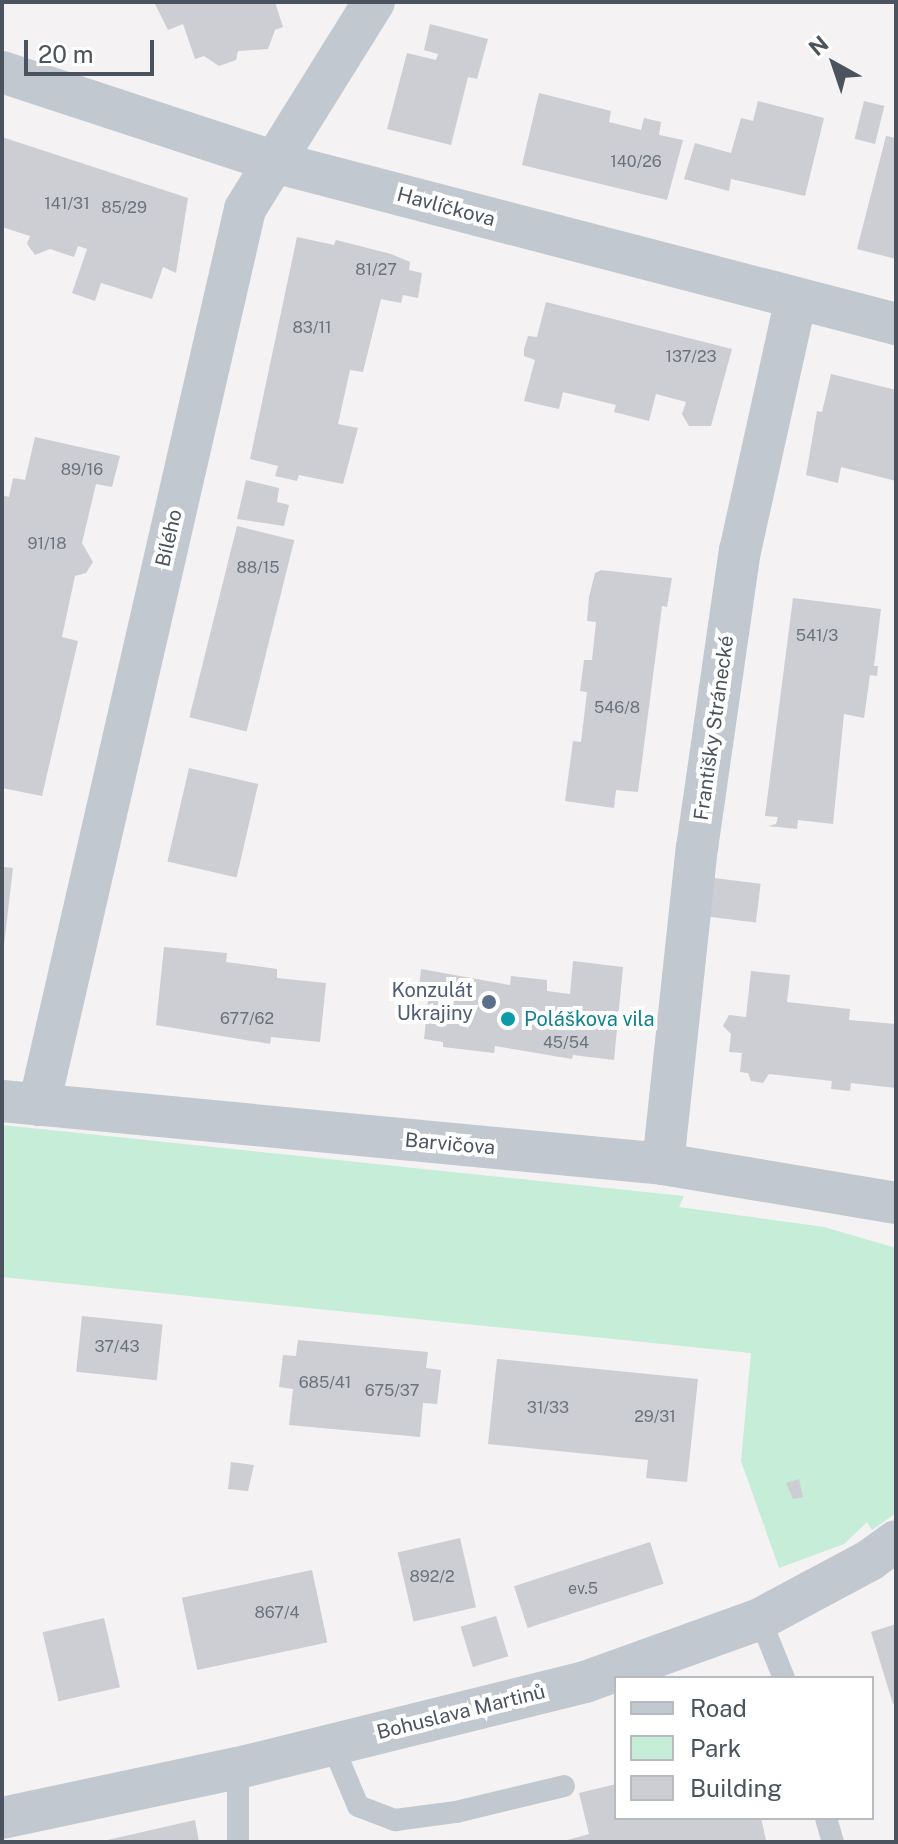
<!DOCTYPE html>
<html>
<head>
<meta charset="utf-8">
<style>
  body { margin:0 }
  #map { position:relative; width:898px; height:1844px; overflow:hidden; background:#f4f2f2; font-family:"Public Sans",sans-serif }
  div>[style] { position:absolute }
  .green>* { inset:0; background:#c5edd8 }
  .building>* { inset:0; background:#ccced4; transform-origin:0 0 }
  .service>* { height:22px; margin:-11px; padding:0 11px; transform-origin:11px; border-radius:11px; background:#c1c8cf }
  .minor>* { height:42px; margin:-21px; padding:0 21px; transform-origin:21px; border-radius:21px; background:#c1c8cf }
  .dots>* { width:22px; height:22px; translate:-50% -50%; box-sizing:border-box; border:4px solid #fff; border-radius:50% }
  span { translate:-50% -50%; white-space:nowrap; text-align:center; line-height:1.15; -webkit-text-stroke:8px #fff; paint-order:stroke }
  .number-label { font-size:16px; color:#6b727c }
  .number-label span { -webkit-text-stroke-width:0 }
  .street-label { font-size:20px; color:#4b535e }
  .service-label { font-size:20px; color:#4e5e75 }
  .right { translate:-100% -50%; text-align:right }
  .culture-label { font-size:20px; color:#0d838f }
  .left { translate:0 -50%; text-align:left }
  .frame { position:absolute; inset:0; border:4px solid #4b535e; pointer-events:none }
  .legend { position:absolute; left:614px; top:1676px; width:260px; height:144px; box-sizing:border-box; background:#fff; border:2px solid #b7babf; margin:0; padding:10px 14px; list-style:none; font-size:24px; color:#4b535e }
  .legend li { display:flex; align-items:center; gap:16px; height:40px }
  .legend b { width:40px; border:2px solid #b7babf }
  .north { position:absolute; left:794px; top:24px; width:80px; height:80px; -webkit-text-stroke:6px #fff; paint-order:stroke; rotate:320deg; font-size:22px; font-weight:700; line-height:32px; text-align:center; color:#4b535e }
  .north::after { content:''; display:block; margin:auto; width:28px; height:36px; background:#4b535e; clip-path:polygon(50% 0,100% 100%,50% 72%,0 100%) }
  .scale { position:absolute; left:24px; top:40px; width:130px; height:36px; box-sizing:border-box; border:4px solid #4b535e; border-top:0; padding-left:10px; font-size:24px; line-height:28px; white-space:nowrap; color:#4b535e; -webkit-text-stroke:6px #fff; paint-order:stroke }
</style>
</head>
<body>
<div id="map">
  <div class="green">
    <div style="clip-path:polygon(2px 1125px,684px 1196px,679px 1207px,824px 1227px,896px 1248px,896px 1513px,872px 1530px,867px 1522px,844px 1544px,779px 1568px,741px 1461px,751px 1353px,2px 1277px)"></div>
  </div>
  <div class="building">
    <div style="clip-path:polygon(154px 2px,275px 2px,283px 27px,275px 30px,268px 49px,238px 51px,236px 60px,219px 66px,204px 56px,195px 59px,183px 24px,168px 30px)"></div>
    <div style="clip-path:polygon(430px 24px,488px 39px,477px 79px,468px 77px,451px 145px,387px 129px,407px 53px,436px 60px,438px 54px,424px 50px)"></div>
    <div style="clip-path:polygon(539px 93px,611px 111px,609px 122px,641px 130px,644px 118px,661px 122px,659px 135px,683px 140px,667px 200px,522px 165px)"></div>
    <div style="clip-path:polygon(758px 101px,824px 118px,805px 196px,731px 179px,729px 191px,684px 179px,695px 143px,731px 153px,741px 118px,753px 121px)"></div>
    <div style="left:864px;top:101px;width:21px;height:39px;rotate:14deg"></div>
    <div style="clip-path:polygon(886px 136px,896px 138px,896px 259px,857px 249px)"></div>
    <div style="clip-path:polygon(2px 137px,188px 198px,176px 273px,163px 267px,152px 299px,101px 283px,95px 301px,72px 293px,87px 249px,78px 246px,74px 257px,50px 249px,35px 255px,27px 244px,30px 236px,2px 227px)"></div>
    <div style="clip-path:polygon(297px 237px,334px 245px,336px 240px,391px 254px,410px 262px,409px 270px,422px 273px,418px 298px,403px 295px,401px 303px,381px 299px,363px 372px,350px 370px,338px 424px,358px 428px,343px 484px,299px 475px,297px 481px,275px 476px,278px 466px,250px 459px)"></div>
    <div style="clip-path:polygon(546px 302px,732px 349px,711px 426px,689px 426px,682px 414px,686px 402px,656px 394px,649px 421px,614px 412px,616px 405px,563px 392px,559px 409px,524px 401px,535px 360px,524px 356px,524px 349px,528px 336px,537px 337px)"></div>
    <div style="clip-path:polygon(831px 374px,896px 390px,896px 481px,841px 467px,838px 483px,806px 475px,817px 411px,822px 412px)"></div>
    <div style="clip-path:polygon(35px 437px,120px 456px,112px 487px,96px 484px,82px 543px,93px 562px,86px 573px,75px 576px,62px 637px,78px 641px,42px 796px,2px 788px,2px 495px,9px 497px,13px 478px,25px 480px)"></div>
    <div style="clip-path:polygon(246px 480px,279px 488px,277px 502px,289px 505px,284px 526px,237px 519px)"></div>
    <div style="left:237px;top:526px;width:59px;height:197px;rotate:14deg"></div>
    <div style="clip-path:polygon(601px 570px,672px 578px,667px 607px,662px 606px,638px 792px,616px 790px,614px 808px,565px 801px,573px 741px,581px 742px,587px 692px,580px 691px,584px 660px,592px 660px,596px 622px,587px 621px,589px 597px,595px 573px)"></div>
    <div style="clip-path:polygon(793px 598px,881px 609px,874px 666px,878px 666px,877px 676px,870px 675px,864px 718px,844px 714px,833px 824px,798px 820px,797px 829px,768px 826px,776px 824px,778px 817px,765px 816px)"></div>
    <div style="left:189px;top:768px;width:71px;height:96px;rotate:13deg"></div>
    <div style="clip-path:polygon(2px 867px,13px 868px,4px 945px,2px 945px)"></div>
    <div style="left:714px;top:878px;width:47px;height:39px;rotate:7deg"></div>
    <div style="clip-path:polygon(164px 947px,227px 953px,226px 962px,277px 969px,277px 978px,326px 983px,320px 1042px,271px 1037px,270px 1044px,156px 1025px)"></div>
    <div style="clip-path:polygon(573px 961px,623px 967px,614px 1060px,573px 1055px,572px 1059px,495px 1046px,494px 1053px,443px 1047px,443px 1042px,424px 1039px,428px 1001px,418px 999px,421px 969px,510px 985px,511px 976px,547px 980px,547px 991px,570px 994px)"></div>
    <div style="clip-path:polygon(751px 971px,790px 975px,787px 1002px,850px 1009px,849px 1020px,896px 1024px,896px 1088px,851px 1083px,850px 1091px,831px 1089px,832px 1081px,769px 1074px,763px 1083px,751px 1081px,748px 1073px,740px 1072px,742px 1053px,729px 1052px,731px 1034px,723px 1026px,729px 1015px,746px 1017px)"></div>
    <div style="left:82px;top:1316px;width:81px;height:56px;rotate:6deg"></div>
    <div style="clip-path:polygon(298px 1340px,428px 1352px,426px 1368px,441px 1370px,437px 1404px,423px 1403px,420px 1437px,289px 1425px,293px 1389px,279px 1387px,283px 1355px,296px 1356px)"></div>
    <div style="clip-path:polygon(497px 1359px,698px 1379px,687px 1482px,646px 1478px,648px 1460px,488px 1444px)"></div>
    <div style="clip-path:polygon(231px 1462px,254px 1465px,248px 1491px,228px 1489px)"></div>
    <div style="clip-path:polygon(799px 1479px,803px 1497px,793px 1499px,786px 1483px)"></div>
    <div style="left:460px;top:1538px;width:71px;height:64px;rotate:77deg"></div>
    <div style="left:650px;top:1542px;width:44px;height:143px;rotate:72deg"></div>
    <div style="left:312px;top:1570px;width:74px;height:133px;rotate:78deg"></div>
    <div style="left:496px;top:1616px;width:42px;height:37px;rotate:73deg"></div>
    <div style="left:104px;top:1618px;width:71px;height:63px;rotate:77deg"></div>
    <div style="clip-path:polygon(896px 1624px,896px 1703px,893px 1704px,871px 1632px)"></div>
    <div style="clip-path:polygon(616px 1784px,616px 1818px,761px 1818px,766px 1840px,560px 1842px,589px 1834px,579px 1793px)"></div>
    <div style="clip-path:polygon(195px 1820px,199px 1842px,103px 1842px,103px 1841px)"></div>
  </div>
  <div class="service">
    <div style="left:760px;top:1619px;width:64px;rotate:67.9deg"></div>
    <div style="left:332px;top:1744px;width:67px;rotate:67.2deg"></div>
    <div style="left:358px;top:1806px;width:40px;rotate:21deg"></div>
    <div style="left:395px;top:1820px;width:62px;rotate:-7.5deg"></div>
    <div style="left:456px;top:1812px;width:111px;rotate:-13.5deg"></div>
    <div style="left:238px;top:1768px;width:74px;rotate:90deg"></div>
    <div style="left:826px;top:1818px;width:25px;rotate:74deg"></div>
  </div>
  <div class="minor">
    <div style="left:2px;top:72px;width:291px;rotate:18.2deg"></div>
    <div style="left:278px;top:163px;width:639px;rotate:14.6deg"></div>
    <div style="left:2px;top:1101px;width:664px;rotate:5.44deg"></div>
    <div style="left:663px;top:1164px;width:236px;rotate:9.5deg"></div>
    <div style="left:39px;top:1105px;width:919px;rotate:-77.05deg"></div>
    <div style="left:245px;top:209px;width:244px;rotate:-58.1deg"></div>
    <div style="left:663px;top:1164px;width:318px;rotate:-83.9deg"></div>
    <div style="left:697px;top:848px;width:300px;rotate:-81.8deg"></div>
    <div style="left:740px;top:551px;width:259px;rotate:-77.5deg"></div>
    <div style="left:2px;top:1818px;width:241px;rotate:-12deg"></div>
    <div style="left:238px;top:1768px;width:357px;rotate:-13.9deg"></div>
    <div style="left:585px;top:1682px;width:186px;rotate:-19.8deg"></div>
    <div style="left:760px;top:1619px;width:125px;rotate:-28.2deg"></div>
    <div style="left:870px;top:1560px;width:32px;rotate:-36deg"></div>
  </div>
  <div class="dots">
    <div style="left:489px;top:1002px;background:#5c6f8a"></div>
    <div style="left:508px;top:1019px;background:#0f9aa8"></div>
  </div>
  <div class="number-label">
    <span style="left:636px;top:162px">140/26</span>
    <span style="left:67px;top:204px">141/31</span>
    <span style="left:124px;top:208px">85/29</span>
    <span style="left:376px;top:270px">81/27</span>
    <span style="left:312px;top:328px">83/11</span>
    <span style="left:691px;top:357px">137/23</span>
    <span style="left:82px;top:470px">89/16</span>
    <span style="left:47px;top:544px">91/18</span>
    <span style="left:258px;top:568px">88/15</span>
    <span style="left:817px;top:636px">541/3</span>
    <span style="left:617px;top:708px">546/8</span>
    <span style="left:247px;top:1019px">677/62</span>
    <span style="left:566px;top:1043px">45/54</span>
    <span style="left:117px;top:1347px">37/43</span>
    <span style="left:325px;top:1383px">685/41</span>
    <span style="left:392px;top:1391px">675/37</span>
    <span style="left:548px;top:1408px">31/33</span>
    <span style="left:655px;top:1417px">29/31</span>
    <span style="left:432px;top:1577px">892/2</span>
    <span style="left:583px;top:1589px">ev.5</span>
    <span style="left:277px;top:1613px">867/4</span>
  </div>
  <div class="street-label">
    <span style="left:446px;top:207px;rotate:15deg">Havlíčkova</span>
    <span style="left:169px;top:538px;rotate:-77deg">Bílého</span>
    <span style="left:714px;top:728px;rotate:-82deg">Františky Stránecké</span>
    <span style="left:450px;top:1144px;rotate:5deg">Barvičova</span>
    <span style="left:461px;top:1712px;rotate:-14deg">Bohuslava Martinů</span>
  </div>
  <div class="service-label">
    <span class="right" style="left:473px;top:1002px">Konzulát<br>Ukrajiny</span>
  </div>
  <div class="culture-label">
    <span class="left" style="left:524px;top:1019px">Poláškova vila</span>
  </div>
  <div class="frame"></div>
  <ul class="legend">
  <li><b style="height:10px;background:#c1c8cf"></b>Road</li>
  <li><b style="height:22px;background:#c5edd8"></b>Park</li>
  <li><b style="height:22px;background:#ccced4"></b>Building</li>
  </ul>
  <div class="north">N</div>
  <div class="scale">20 m</div>
</div>
</body>
</html>
